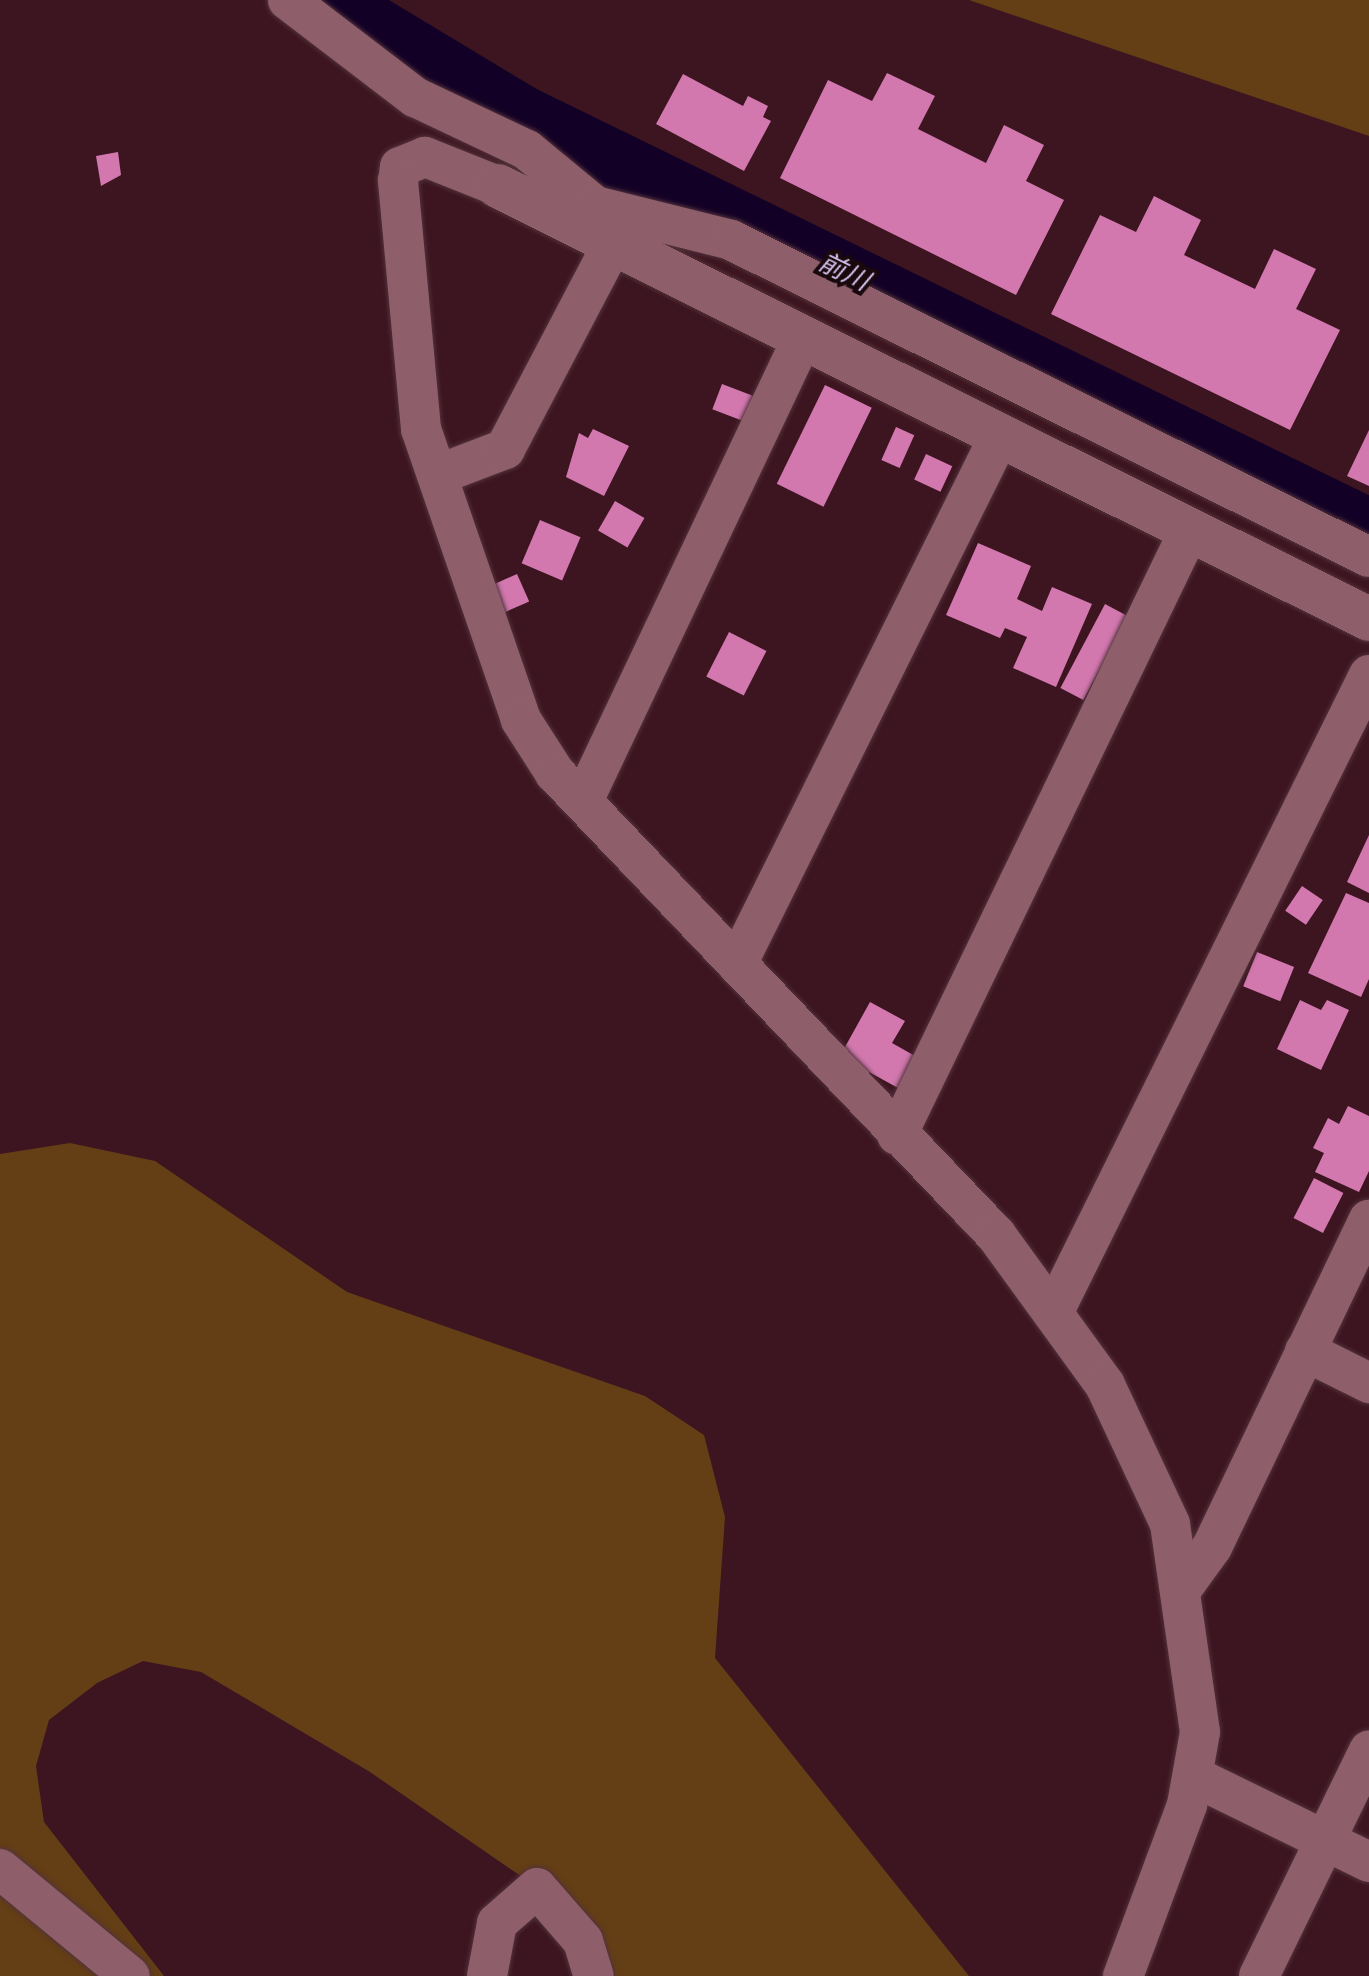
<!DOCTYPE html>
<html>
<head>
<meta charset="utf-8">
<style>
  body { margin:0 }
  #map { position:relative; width:1369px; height:1976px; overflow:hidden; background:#3d1521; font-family:Overpass,"Noto Sans JP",sans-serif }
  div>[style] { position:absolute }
  .green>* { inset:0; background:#643e15 }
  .river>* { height:64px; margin:-32px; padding:0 32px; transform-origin:32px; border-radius:32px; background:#130026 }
  .building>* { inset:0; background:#d278af; transform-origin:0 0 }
  .roads { filter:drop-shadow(0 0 2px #52323c) drop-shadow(0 0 2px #52323c) }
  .minor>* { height:40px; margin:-20px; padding:0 20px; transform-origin:20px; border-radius:20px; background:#8e5f6a }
  .tertiary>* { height:44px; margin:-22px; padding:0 22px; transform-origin:22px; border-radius:22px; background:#8e5f6a }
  span { translate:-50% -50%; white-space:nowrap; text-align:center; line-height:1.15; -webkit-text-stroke:8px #19080c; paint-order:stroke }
  .water-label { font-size:26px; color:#d6c4f1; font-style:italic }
</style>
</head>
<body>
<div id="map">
  <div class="green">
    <div style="clip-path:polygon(969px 0,1369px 0,1369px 136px)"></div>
    <div style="clip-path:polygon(70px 1143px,155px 1161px,347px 1292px,645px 1396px,704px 1435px,725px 1517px,715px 1658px,969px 1976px,613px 1976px,551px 1897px,370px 1772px,201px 1672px,143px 1661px,97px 1683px,49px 1720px,36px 1766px,44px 1822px,164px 1976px,0 1976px,0 1154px)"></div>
  </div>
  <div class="river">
    <div style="left:327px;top:0;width:227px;rotate:31.1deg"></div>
    <div style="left:521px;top:117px;width:944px;rotate:26.02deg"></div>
  </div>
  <div class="building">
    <div style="clip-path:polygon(887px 73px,935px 96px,918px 129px,986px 163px,1004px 125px,1044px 145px,1026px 181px,1064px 200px,1016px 295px,780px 178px,828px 80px,872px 101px)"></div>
    <div style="clip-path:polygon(683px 74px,743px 106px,748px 96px,768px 106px,763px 117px,771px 121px,744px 171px,656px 124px)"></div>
    <div style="clip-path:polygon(118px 152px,121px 175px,101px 186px,96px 156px)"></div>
    <div style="clip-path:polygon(1154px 196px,1201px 220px,1184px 255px,1255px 289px,1274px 249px,1316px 269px,1296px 309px,1340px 330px,1290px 430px,1051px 314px,1100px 215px,1136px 232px)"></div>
    <div style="left:722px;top:384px;width:33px;height:27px;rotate:21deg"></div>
    <div style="left:825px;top:385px;width:52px;height:110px;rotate:26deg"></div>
    <div style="left:896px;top:427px;width:20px;height:36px;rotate:24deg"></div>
    <div style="clip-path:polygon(593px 429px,629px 446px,604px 496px,566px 477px,579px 433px,588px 438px)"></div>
    <div style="clip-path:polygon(1369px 430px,1369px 486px,1347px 476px)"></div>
    <div style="left:926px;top:454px;width:29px;height:28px;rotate:25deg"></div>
    <div style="left:615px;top:501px;width:34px;height:34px;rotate:30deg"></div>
    <div style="left:540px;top:520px;width:44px;height:47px;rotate:23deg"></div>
    <div style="clip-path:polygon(978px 543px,1031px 566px,1017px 599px,1042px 611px,1052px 587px,1092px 604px,1056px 687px,1013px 668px,1027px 637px,1005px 628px,1000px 638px,946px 615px)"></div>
    <div style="left:517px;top:574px;width:30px;height:27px;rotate:66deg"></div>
    <div style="left:1105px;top:604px;width:26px;height:95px;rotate:28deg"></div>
    <div style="left:729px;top:632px;width:42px;height:50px;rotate:27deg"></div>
    <div style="clip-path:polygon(1369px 835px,1369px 893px,1347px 882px)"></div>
    <div style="left:1302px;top:886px;width:25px;height:30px;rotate:34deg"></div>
    <div style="clip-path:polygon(1346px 893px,1369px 903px,1369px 979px,1361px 997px,1308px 973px)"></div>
    <div style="left:1257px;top:952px;width:40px;height:37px;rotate:22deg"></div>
    <div style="clip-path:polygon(1300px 1000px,1321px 1010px,1327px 1000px,1349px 1010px,1321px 1070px,1277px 1049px)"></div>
    <div style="clip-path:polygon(870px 1002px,905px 1021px,892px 1043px,915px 1056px,898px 1088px,840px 1056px)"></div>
    <div style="clip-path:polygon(1348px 1106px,1369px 1116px,1369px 1171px,1359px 1192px,1315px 1172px,1324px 1153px,1313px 1148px,1328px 1118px,1339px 1124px)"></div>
    <div style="left:1314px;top:1178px;width:33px;height:45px;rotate:27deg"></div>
  </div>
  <div class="roads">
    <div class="minor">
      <div style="left:288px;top:0;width:160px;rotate:37.4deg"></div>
      <div style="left:415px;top:97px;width:124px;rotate:25.3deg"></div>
      <div style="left:527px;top:150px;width:88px;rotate:39.5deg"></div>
      <div style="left:595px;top:206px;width:140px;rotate:14deg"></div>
      <div style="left:731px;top:240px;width:712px;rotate:26.42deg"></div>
      <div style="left:498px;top:186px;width:79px;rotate:-158.3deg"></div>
      <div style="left:425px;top:157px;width:27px;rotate:158deg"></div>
      <div style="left:400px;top:167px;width:14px;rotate:98deg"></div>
      <div style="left:398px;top:181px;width:249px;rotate:84.7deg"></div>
      <div style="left:421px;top:429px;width:308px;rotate:71deg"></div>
      <div style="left:521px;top:720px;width:63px;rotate:57.3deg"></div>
      <div style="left:555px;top:773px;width:639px;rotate:46.33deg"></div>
      <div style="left:996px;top:1235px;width:185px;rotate:54deg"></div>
      <div style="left:1105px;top:1385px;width:153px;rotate:64.9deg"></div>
      <div style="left:1170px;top:1524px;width:210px;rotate:81.8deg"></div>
      <div style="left:1200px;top:1732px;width:74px;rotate:100.1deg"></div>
      <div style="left:1187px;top:1805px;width:183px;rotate:110.5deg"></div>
      <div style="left:437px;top:475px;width:73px;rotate:-20.9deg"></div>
      <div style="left:505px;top:449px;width:233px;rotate:-62.3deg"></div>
      <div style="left:583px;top:801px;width:514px;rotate:-64.63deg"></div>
      <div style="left:737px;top:964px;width:591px;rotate:-63.57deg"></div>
      <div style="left:897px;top:1135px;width:673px;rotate:-64.2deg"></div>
      <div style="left:1053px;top:1313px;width:712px;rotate:-63.65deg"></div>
      <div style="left:1305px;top:1351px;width:72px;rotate:26.6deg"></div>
      <div style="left:1183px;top:1587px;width:49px;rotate:-54.1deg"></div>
      <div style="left:1212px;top:1547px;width:363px;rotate:-64.4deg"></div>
      <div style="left:1193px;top:1776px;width:196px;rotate:26deg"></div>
      <div style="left:0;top:1869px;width:168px;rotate:39.5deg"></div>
      <div style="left:487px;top:1976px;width:54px;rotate:-79.3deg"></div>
      <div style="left:497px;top:1923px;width:53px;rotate:-41.2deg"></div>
      <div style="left:537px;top:1888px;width:70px;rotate:49deg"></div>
      <div style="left:583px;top:1941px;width:37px;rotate:73deg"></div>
      <div style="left:1259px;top:1976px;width:251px;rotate:-64deg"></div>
    </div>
    <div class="tertiary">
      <div style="left:498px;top:186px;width:973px;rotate:26.43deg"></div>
    </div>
  </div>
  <div class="water-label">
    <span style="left:843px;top:274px;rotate:26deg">前川</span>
  </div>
</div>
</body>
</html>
